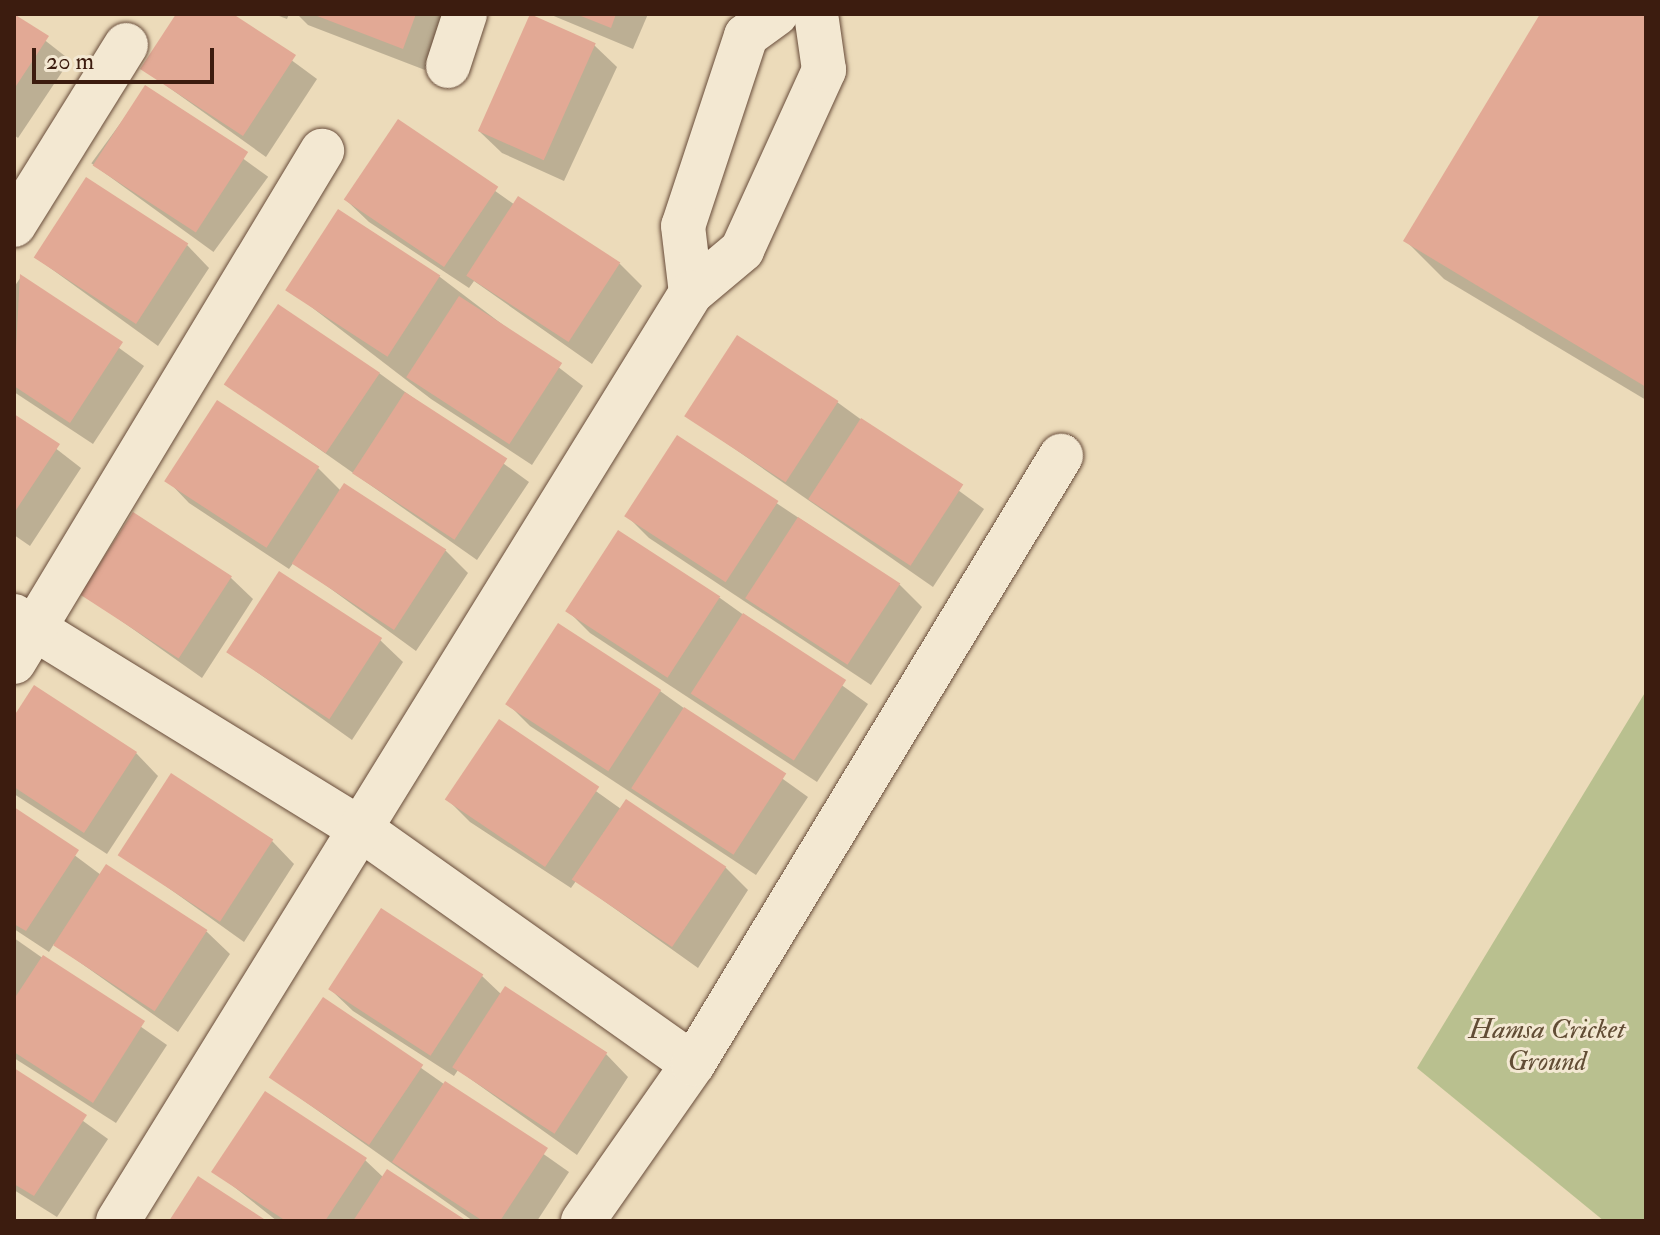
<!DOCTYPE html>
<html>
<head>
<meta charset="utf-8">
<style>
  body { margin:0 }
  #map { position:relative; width:1660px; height:1235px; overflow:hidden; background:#ecdbba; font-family:"IM FELL Double Pica",serif }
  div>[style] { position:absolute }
  .green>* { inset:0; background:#b9c08f }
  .shadow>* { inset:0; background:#0003; transform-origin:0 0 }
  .building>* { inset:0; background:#e2a995; transform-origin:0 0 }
  .roads { filter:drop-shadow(0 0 2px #684c3a) drop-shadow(0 0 2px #684c3a) }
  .minor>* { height:44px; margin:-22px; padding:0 22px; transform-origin:22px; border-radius:22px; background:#f3e8d2 }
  span { translate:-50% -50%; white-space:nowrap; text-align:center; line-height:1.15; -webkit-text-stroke:6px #f3e8d2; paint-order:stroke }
  .park-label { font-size:28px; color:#624d35; font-style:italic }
  .frame { position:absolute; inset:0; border:16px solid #3c1c0f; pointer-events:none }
  .scale { position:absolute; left:32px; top:48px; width:182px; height:36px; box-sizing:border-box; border:4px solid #3c1c0f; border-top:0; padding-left:10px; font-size:24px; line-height:28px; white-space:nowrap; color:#3c1c0f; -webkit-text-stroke:6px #f3e8d2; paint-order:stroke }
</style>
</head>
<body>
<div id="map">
  <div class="green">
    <div style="clip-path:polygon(1646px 691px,1646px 1221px,1604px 1221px,1417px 1068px)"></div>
  </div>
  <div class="shadow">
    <div style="clip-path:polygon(178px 14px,229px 14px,317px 79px,266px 157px,143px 69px)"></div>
    <div style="clip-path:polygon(274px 14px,289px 14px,287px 19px)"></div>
    <div style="clip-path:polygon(297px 14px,447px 14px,425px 70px,308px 25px)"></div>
    <div style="clip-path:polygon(549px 14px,648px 14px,633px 49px)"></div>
    <div style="clip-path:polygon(1542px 14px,1646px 14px,1646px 400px,1444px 279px,1405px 240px)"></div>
    <div style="clip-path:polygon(14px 16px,70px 60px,18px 138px,14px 135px)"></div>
    <div style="clip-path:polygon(594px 45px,617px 67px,564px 181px,502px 153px,479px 131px)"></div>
    <div style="left:146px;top:88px;width:151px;height:93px;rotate:36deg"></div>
    <div style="clip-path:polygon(398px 122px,515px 205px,519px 199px,620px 264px,642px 286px,592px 364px,474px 281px,469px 288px,369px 222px,346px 200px)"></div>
    <div style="clip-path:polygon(339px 211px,440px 277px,583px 386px,532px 465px,431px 399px,288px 289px)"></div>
    <div style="clip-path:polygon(187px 245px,209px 268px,158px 346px,35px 257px)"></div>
    <div style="clip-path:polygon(21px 277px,144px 366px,93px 444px,14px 392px,14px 287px)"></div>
    <div style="clip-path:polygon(379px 373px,529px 482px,477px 560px,228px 385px)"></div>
    <div style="clip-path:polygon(837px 402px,984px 509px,933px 587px,686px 415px)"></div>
    <div style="clip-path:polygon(14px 416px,81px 468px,30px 546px,14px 535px)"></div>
    <div style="clip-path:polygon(678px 438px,900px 585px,922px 607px,871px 685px,649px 538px,627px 516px)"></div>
    <div style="clip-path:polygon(318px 468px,341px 491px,446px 551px,468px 573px,416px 651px,294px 562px,289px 569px,189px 503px,167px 480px)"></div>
    <div style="clip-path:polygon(230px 577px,253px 599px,202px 678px,82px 593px)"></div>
    <div style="clip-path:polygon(720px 598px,868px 704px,817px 782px,590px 633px,568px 611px)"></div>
    <div style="clip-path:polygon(380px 640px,403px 662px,352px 740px,229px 652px)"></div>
    <div style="clip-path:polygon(660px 691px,808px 797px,756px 875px,530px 726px,508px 704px)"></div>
    <div style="clip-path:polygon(14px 720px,136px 753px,158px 776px,107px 854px,14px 794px)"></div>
    <div style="clip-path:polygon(499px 722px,621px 809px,626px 802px,726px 868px,748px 890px,698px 968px,576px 881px,571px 888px,470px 822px,448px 800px)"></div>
    <div style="clip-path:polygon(14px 810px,101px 875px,106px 866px,207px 932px,230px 954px,178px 1032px,54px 944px,49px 952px,14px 929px)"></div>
    <div style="clip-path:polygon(272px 841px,294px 864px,244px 942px,121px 854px)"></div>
    <div style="clip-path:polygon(14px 938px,167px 1045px,116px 1123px,14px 1058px)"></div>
    <div style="clip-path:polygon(482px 976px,502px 995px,606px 1054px,628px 1077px,577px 1155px,458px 1070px,454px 1076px,353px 1011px,330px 989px)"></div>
    <div style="clip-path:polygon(323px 999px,569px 1172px,537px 1221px,473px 1221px,272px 1078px)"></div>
    <div style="clip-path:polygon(14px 1071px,108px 1139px,57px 1217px,14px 1190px)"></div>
    <div style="clip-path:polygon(365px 1160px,384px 1178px,463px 1221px,277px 1221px,214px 1171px)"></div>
  </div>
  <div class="building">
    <div style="clip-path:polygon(14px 14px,49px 36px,14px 89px)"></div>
    <div style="clip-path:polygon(176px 14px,233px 14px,296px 55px,243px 136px,140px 69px)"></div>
    <div style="clip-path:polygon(312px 14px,416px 14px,403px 49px)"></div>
    <div style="left:530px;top:14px;width:72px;height:128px;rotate:24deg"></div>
    <div style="clip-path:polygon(576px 14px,616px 14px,611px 28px)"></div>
    <div style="clip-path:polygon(1540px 14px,1646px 14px,1646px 387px,1403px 241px)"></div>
    <div style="left:145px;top:85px;width:123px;height:96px;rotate:33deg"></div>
    <div style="left:398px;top:119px;width:121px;height:97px;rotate:34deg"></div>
    <div style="left:86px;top:177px;width:122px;height:96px;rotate:33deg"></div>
    <div style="left:518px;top:196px;width:122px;height:95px;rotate:33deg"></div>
    <div style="left:338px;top:209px;width:122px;height:97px;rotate:33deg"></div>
    <div style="clip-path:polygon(20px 274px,123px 342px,70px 423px,14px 386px)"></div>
    <div style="left:459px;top:296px;width:123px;height:97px;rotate:33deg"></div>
    <div style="left:278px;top:304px;width:123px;height:97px;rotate:34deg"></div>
    <div style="left:737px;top:335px;width:121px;height:97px;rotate:33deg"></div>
    <div style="left:405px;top:392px;width:122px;height:97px;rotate:33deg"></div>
    <div style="left:217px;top:400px;width:122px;height:97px;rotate:33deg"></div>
    <div style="clip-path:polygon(14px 414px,60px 444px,14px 513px)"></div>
    <div style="left:861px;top:418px;width:122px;height:97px;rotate:33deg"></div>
    <div style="left:677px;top:435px;width:121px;height:97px;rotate:33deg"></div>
    <div style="left:344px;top:483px;width:122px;height:96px;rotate:33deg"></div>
    <div style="left:133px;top:512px;width:118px;height:98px;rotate:33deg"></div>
    <div style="left:798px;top:517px;width:122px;height:97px;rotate:33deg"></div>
    <div style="left:618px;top:530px;width:122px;height:97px;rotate:33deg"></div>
    <div style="left:279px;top:571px;width:123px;height:97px;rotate:33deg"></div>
    <div style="left:743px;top:613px;width:123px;height:96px;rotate:33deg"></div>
    <div style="left:558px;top:623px;width:123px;height:97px;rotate:33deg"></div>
    <div style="clip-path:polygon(34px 685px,137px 752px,84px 833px,14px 787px,14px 716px)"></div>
    <div style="left:684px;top:707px;width:122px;height:97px;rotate:33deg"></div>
    <div style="left:499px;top:719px;width:121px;height:97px;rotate:34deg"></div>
    <div style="left:171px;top:773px;width:122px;height:98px;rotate:33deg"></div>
    <div style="left:626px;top:799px;width:121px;height:97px;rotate:34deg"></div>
    <div style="clip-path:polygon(14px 807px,79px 850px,26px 931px,14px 924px)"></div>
    <div style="left:106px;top:864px;width:121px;height:97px;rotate:33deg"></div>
    <div style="left:381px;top:908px;width:122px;height:97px;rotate:33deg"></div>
    <div style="clip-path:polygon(43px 955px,145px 1021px,93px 1103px,14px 1052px,14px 999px)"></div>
    <div style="left:505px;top:986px;width:122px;height:97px;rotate:33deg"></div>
    <div style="left:323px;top:997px;width:121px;height:97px;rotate:34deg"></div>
    <div style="clip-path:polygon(14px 1068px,87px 1115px,34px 1196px,14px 1184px)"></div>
    <div style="clip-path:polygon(445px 1081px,548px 1148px,500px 1221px,483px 1221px,392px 1162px)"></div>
    <div style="clip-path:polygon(265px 1091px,367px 1158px,325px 1221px,286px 1221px,211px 1172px)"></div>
    <div style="clip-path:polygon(387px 1169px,467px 1221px,353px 1221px)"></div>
    <div style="clip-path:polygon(198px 1176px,267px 1221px,169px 1221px)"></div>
  </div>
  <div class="roads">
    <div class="minor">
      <div style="left:776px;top:14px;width:37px;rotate:144deg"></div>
      <div style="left:746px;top:36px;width:200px;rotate:108.3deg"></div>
      <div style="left:683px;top:226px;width:67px;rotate:83.2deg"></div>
      <div style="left:691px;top:293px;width:67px;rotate:-40.1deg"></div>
      <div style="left:742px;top:250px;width:198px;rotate:-65.5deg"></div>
      <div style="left:824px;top:70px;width:57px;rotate:-98.1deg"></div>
      <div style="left:448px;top:66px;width:55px;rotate:-71.9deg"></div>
      <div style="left:14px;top:225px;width:212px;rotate:-58.1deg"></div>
      <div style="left:14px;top:616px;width:409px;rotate:31.6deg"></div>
      <div style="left:362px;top:830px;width:405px;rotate:35.3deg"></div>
      <div style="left:14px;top:662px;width:597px;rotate:-58.92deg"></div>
      <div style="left:118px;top:1221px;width:1091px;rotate:-58.31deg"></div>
      <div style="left:583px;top:1221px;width:192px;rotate:-55deg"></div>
      <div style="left:693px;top:1064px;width:711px;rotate:-58.82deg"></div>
    </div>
  </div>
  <div class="park-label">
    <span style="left:1547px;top:1046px">Hamsa Cricket<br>Ground</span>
  </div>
  <div class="frame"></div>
  <div class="scale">20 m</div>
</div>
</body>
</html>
